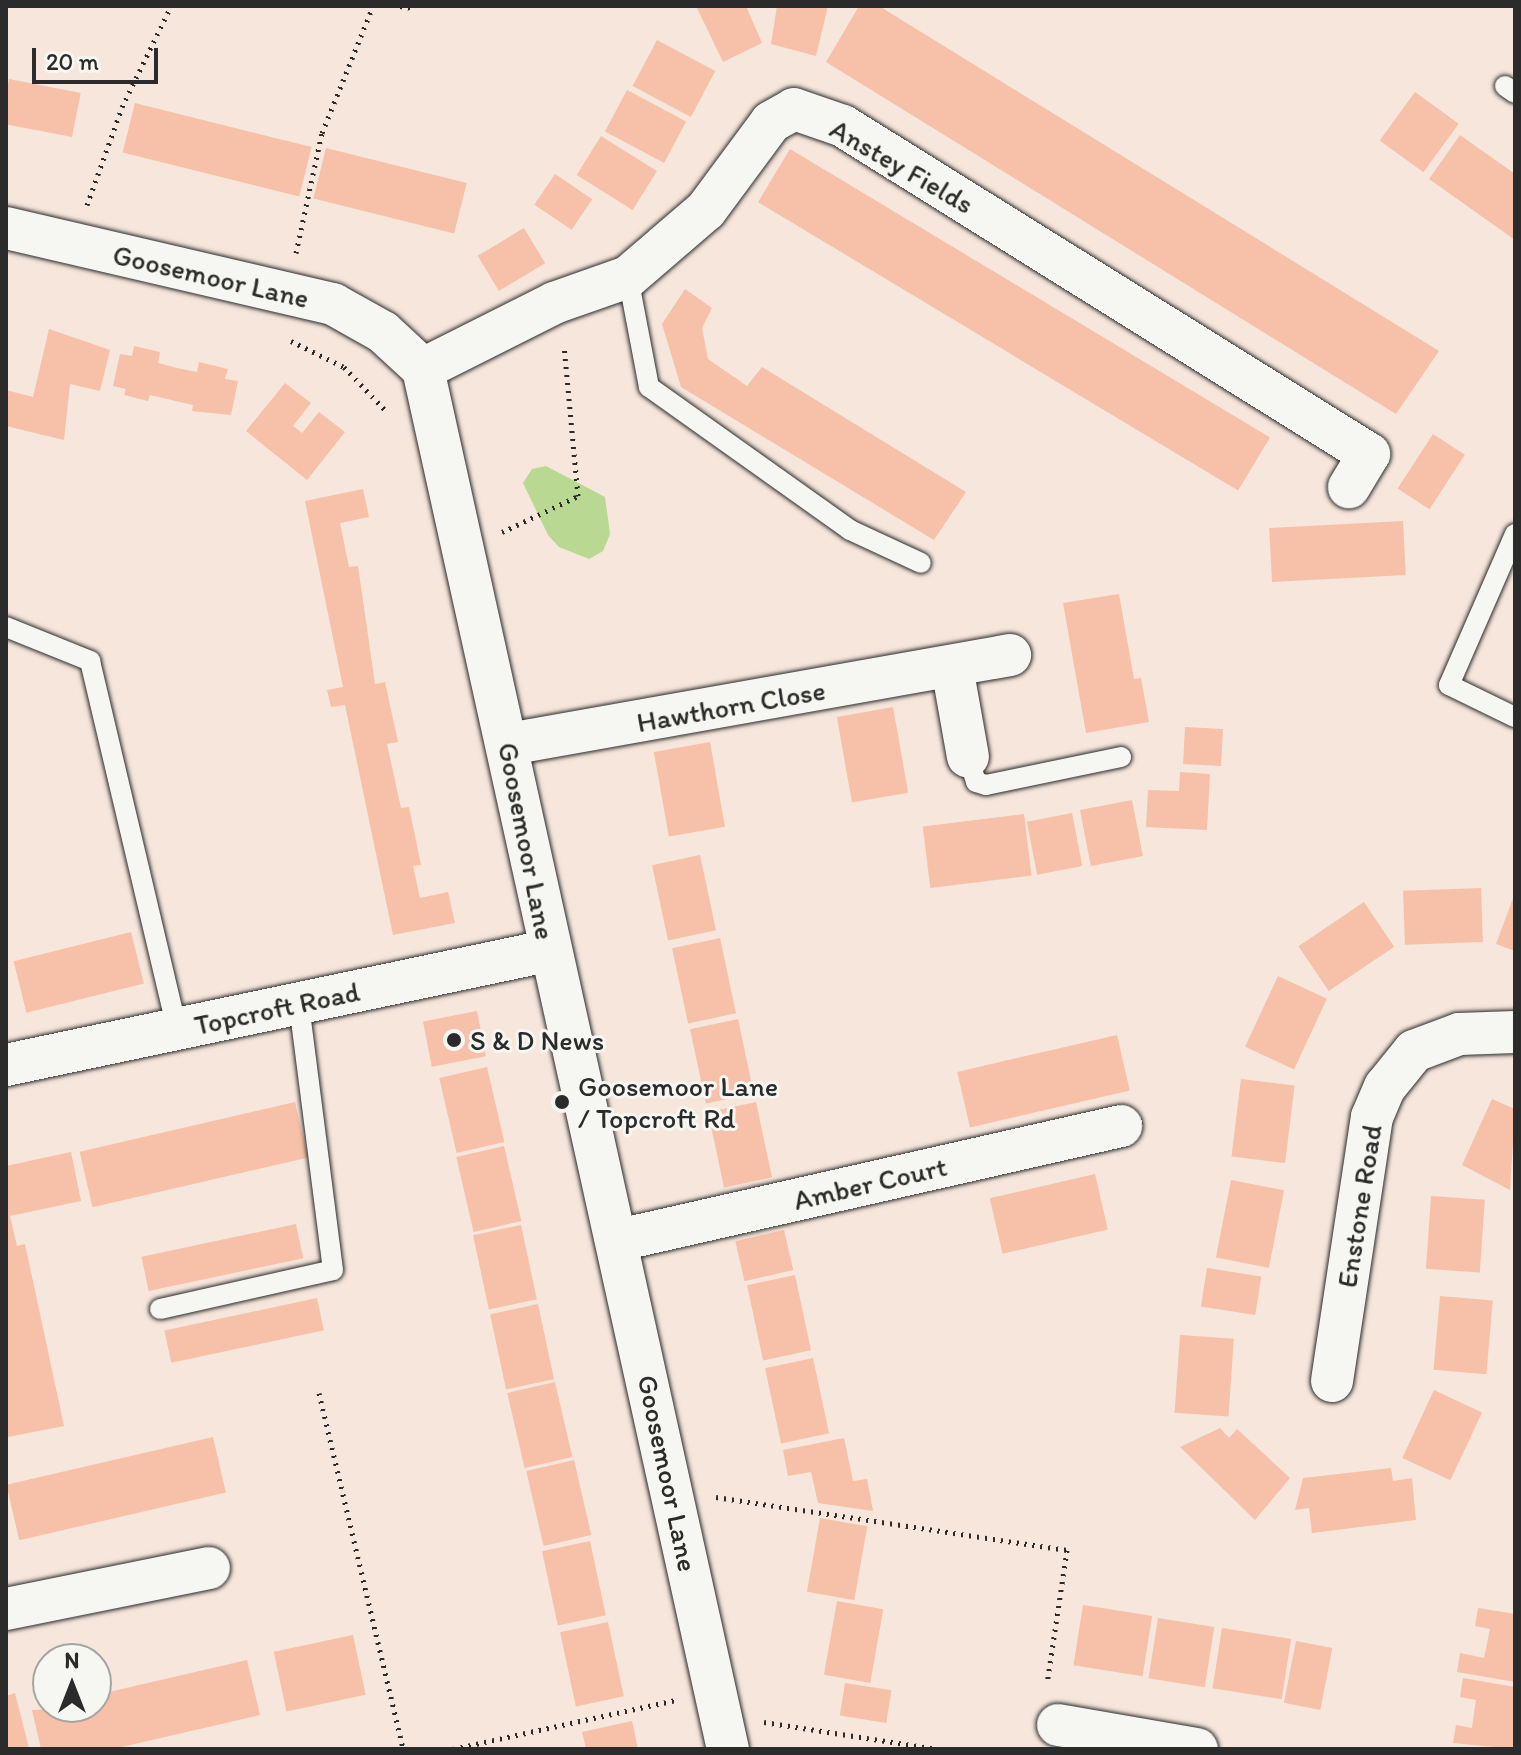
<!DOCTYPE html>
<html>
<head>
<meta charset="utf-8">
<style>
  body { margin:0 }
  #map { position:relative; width:1521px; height:1755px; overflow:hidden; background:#f6e6dc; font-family:Itim,sans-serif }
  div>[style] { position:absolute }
  .green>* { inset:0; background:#b9d891 }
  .building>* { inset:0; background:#f6c1a8; transform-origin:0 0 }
  .path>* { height:5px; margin-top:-2.5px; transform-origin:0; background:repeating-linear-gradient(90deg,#2b2b2b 0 2px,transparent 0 8px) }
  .roads { filter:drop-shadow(0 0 2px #2b2b2b) drop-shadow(0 0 2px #2b2b2b) }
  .lane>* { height:20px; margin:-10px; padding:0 10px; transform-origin:10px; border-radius:10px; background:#f6f6f2 }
  .street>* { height:42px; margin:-21px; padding:0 21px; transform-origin:21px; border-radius:21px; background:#f6f6f2 }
  .dots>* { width:22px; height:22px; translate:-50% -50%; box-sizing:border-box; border:4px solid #f6f6f2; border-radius:50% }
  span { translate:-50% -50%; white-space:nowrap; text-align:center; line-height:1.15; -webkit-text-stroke:6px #f6f6f2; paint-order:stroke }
  .street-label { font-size:28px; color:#2b2b2b }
  .poi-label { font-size:28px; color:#2b2b2b }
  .left { translate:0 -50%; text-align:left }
  .frame { position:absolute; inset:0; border:8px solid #2b2b2b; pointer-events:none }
  .north { position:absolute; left:32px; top:1643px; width:80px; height:80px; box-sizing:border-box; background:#f6f6f2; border:2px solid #a5a5a2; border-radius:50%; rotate:0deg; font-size:22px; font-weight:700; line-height:32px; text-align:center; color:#2b2b2b }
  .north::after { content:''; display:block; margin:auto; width:28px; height:36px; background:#2b2b2b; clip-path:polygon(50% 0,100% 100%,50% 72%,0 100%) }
  .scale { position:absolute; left:32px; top:48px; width:126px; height:36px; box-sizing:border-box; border:4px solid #2b2b2b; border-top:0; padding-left:10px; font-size:24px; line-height:28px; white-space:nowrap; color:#2b2b2b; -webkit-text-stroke:6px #f6f6f2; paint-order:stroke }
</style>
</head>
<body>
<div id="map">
  <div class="green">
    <div style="clip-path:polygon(546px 466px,605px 497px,610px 534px,603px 551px,589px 559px,559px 547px,548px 535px,523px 483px,532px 469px)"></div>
  </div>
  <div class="building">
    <div style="clip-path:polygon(696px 6px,746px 6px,762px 43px,723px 62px)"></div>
    <div style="clip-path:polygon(777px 6px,828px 6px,816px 56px,771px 44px)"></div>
    <div style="clip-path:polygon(859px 6px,879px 6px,1439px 351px,1396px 414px,826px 62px)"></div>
    <div style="left:657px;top:40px;width:66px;height:52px;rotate:28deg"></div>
    <div style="left:9px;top:79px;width:73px;height:45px;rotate:11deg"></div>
    <div style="left:627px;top:90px;width:67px;height:47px;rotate:28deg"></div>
    <div style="left:1415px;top:92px;width:54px;height:60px;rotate:36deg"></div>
    <div style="left:135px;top:103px;width:182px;height:51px;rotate:14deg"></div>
    <div style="clip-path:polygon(1460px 135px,1515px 174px,1515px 240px,1429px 179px)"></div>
    <div style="left:601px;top:136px;width:66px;height:46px;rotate:32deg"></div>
    <div style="left:326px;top:148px;width:145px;height:52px;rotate:14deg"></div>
    <div style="left:790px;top:149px;width:560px;height:62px;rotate:31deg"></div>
    <div style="left:555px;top:174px;width:45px;height:37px;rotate:34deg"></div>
    <div style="left:524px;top:228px;width:41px;height:54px;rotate:59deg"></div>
    <div style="clip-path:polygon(685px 289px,712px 308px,702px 328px,708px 359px,747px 386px,762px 367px,966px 492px,934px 540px,681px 387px,662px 324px)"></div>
    <div style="clip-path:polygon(49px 329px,110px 350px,100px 391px,70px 384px,64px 440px,6px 426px,6px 390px,33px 397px)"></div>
    <div style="clip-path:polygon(134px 346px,160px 352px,158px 363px,177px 368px,197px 372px,199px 362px,228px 369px,225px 379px,238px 381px,231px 415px,192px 411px,193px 405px,150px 395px,148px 401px,124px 395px,126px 389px,113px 386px,120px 354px,132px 356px)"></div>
    <div style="clip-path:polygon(285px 383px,311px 403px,293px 426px,302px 433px,319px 412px,345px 432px,307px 480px,246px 431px)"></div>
    <div style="left:1433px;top:434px;width:38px;height:65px;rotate:33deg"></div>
    <div style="clip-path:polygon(363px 489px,369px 517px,340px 523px,349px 567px,358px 566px,375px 684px,385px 682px,398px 742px,387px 744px,401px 808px,409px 807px,421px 865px,413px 866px,420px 898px,448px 892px,455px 923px,393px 935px,345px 705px,331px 707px,327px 690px,343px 687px,305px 501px)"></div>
    <div style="left:1403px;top:521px;width:54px;height:134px;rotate:87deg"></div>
    <div style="clip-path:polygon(1119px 594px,1134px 679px,1141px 678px,1149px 722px,1086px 733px,1063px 603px)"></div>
    <div style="left:893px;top:707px;width:87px;height:57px;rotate:80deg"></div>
    <div style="left:1185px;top:727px;width:38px;height:37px;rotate:3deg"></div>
    <div style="left:710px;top:742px;width:86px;height:57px;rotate:80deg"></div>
    <div style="clip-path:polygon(1180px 772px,1210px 774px,1207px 830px,1146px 827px,1148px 790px,1179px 791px)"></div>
    <div style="left:1132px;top:800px;width:57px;height:53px;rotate:79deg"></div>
    <div style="left:1072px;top:813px;width:54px;height:46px;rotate:79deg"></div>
    <div style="left:1024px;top:814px;width:62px;height:102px;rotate:83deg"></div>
    <div style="left:700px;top:855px;width:77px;height:49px;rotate:78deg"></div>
    <div style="left:1481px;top:888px;width:54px;height:78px;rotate:88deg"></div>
    <div style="clip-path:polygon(1515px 893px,1515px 951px,1496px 944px)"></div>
    <div style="left:1364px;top:902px;width:54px;height:79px;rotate:56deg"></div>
    <div style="left:131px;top:932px;width:53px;height:121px;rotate:76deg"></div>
    <div style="left:720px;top:938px;width:77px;height:49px;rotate:78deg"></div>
    <div style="left:1278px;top:976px;width:54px;height:78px;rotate:25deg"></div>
    <div style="left:477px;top:1011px;width:46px;height:55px;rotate:79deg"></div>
    <div style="left:738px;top:1019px;width:76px;height:49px;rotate:78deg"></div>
    <div style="left:1117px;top:1035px;width:57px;height:164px;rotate:77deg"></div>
    <div style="left:487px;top:1067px;width:77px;height:49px;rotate:77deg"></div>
    <div style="left:1241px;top:1079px;width:54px;height:78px;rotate:7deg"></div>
    <div style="clip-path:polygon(1492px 1099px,1515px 1109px,1510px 1190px,1462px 1165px)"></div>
    <div style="left:295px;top:1102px;width:57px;height:221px;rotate:77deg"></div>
    <div style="left:756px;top:1102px;width:77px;height:49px;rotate:78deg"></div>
    <div style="left:504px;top:1146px;width:77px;height:49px;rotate:77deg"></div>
    <div style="clip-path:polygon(71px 1152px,81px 1201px,10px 1216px,17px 1246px,25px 1244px,64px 1426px,8px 1437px,6px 1166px)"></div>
    <div style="left:1095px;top:1174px;width:57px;height:108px;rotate:77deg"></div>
    <div style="left:1231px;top:1180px;width:54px;height:79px;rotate:11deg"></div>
    <div style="left:1431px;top:1196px;width:54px;height:73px;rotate:4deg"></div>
    <div style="left:296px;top:1224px;width:35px;height:158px;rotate:78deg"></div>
    <div style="left:521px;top:1225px;width:76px;height:49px;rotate:78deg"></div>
    <div style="left:784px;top:1230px;width:41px;height:50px;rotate:77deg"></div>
    <div style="left:1207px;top:1268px;width:55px;height:39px;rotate:9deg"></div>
    <div style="left:795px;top:1275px;width:77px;height:49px;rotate:78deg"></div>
    <div style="left:1440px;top:1296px;width:53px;height:74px;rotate:5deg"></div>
    <div style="left:317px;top:1298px;width:33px;height:156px;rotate:78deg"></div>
    <div style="left:538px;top:1304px;width:77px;height:49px;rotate:78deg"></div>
    <div style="left:1180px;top:1335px;width:54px;height:78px;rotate:4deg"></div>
    <div style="left:813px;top:1358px;width:77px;height:49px;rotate:78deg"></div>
    <div style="left:555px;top:1382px;width:77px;height:49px;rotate:77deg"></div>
    <div style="left:1434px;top:1390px;width:53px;height:75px;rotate:25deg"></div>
    <div style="clip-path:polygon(1220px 1428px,1229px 1438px,1237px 1429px,1290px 1478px,1255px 1520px,1180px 1447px)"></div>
    <div style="left:213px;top:1437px;width:57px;height:212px;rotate:77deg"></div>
    <div style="clip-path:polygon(844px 1438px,853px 1481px,867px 1479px,873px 1511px,818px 1503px,811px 1472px,788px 1476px,783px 1450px)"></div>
    <div style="left:574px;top:1460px;width:77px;height:49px;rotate:77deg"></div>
    <div style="clip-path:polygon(1391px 1468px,1393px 1481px,1412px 1478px,1416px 1520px,1312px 1533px,1309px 1508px,1295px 1510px,1303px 1478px)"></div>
    <div style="left:820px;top:1518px;width:48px;height:75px;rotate:10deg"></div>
    <div style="left:590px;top:1541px;width:76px;height:49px;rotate:78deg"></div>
    <div style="left:837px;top:1601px;width:47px;height:75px;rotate:10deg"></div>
    <div style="left:1083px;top:1605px;width:70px;height:61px;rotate:9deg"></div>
    <div style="clip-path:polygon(1478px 1608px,1515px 1614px,1515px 1682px,1457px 1672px,1460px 1653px,1484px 1658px,1490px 1629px,1475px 1626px)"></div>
    <div style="left:1158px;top:1618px;width:57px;height:61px;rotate:9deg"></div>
    <div style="left:608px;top:1622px;width:76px;height:49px;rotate:78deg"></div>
    <div style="left:1222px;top:1628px;width:70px;height:61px;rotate:9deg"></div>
    <div style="left:353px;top:1635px;width:61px;height:81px;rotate:78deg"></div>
    <div style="left:1296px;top:1641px;width:37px;height:63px;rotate:11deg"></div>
    <div style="clip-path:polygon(247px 1660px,260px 1715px,113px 1749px,41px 1749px,32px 1710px,96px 1707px,96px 1695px)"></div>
    <div style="clip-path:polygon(1463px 1678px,1515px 1687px,1515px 1749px,1453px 1743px,1456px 1725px,1472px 1728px,1474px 1713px,1476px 1700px,1460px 1697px)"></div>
    <div style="left:845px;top:1683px;width:47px;height:33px;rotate:9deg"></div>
    <div style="clip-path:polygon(15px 1693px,29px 1748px,26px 1749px,6px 1749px,6px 1696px)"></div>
    <div style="clip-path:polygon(632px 1721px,638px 1749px,586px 1749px,582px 1732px)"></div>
  </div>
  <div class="path">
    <div style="left:400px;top:6px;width:11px;rotate:10deg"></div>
    <div style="left:87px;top:205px;width:104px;rotate:-70.3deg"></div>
    <div style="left:122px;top:107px;width:112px;rotate:-64.1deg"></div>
    <div style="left:296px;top:253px;width:123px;rotate:-77.8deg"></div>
    <div style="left:322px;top:133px;width:137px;rotate:-68.1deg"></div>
    <div style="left:291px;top:341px;width:59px;rotate:26.1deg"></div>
    <div style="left:344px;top:367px;width:62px;rotate:46.3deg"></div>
    <div style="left:502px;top:532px;width:84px;rotate:-25.3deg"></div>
    <div style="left:578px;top:496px;width:151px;rotate:-95.3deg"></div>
    <div style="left:319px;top:1393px;width:366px;rotate:76.7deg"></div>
    <div style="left:716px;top:1497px;width:355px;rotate:8.6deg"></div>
    <div style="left:1067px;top:1550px;width:135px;rotate:98.5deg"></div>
    <div style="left:764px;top:1722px;width:175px;rotate:8.9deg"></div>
    <div style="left:453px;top:1749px;width:227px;rotate:-12.4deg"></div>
  </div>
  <div class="roads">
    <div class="lane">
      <div style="left:1505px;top:86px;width:12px;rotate:35deg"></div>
      <div style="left:628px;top:277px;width:112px;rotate:79.2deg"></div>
      <div style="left:649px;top:387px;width:247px;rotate:35.4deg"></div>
      <div style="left:850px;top:530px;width:78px;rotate:24.9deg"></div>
      <div style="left:1515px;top:534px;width:165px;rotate:113.6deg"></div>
      <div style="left:1449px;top:685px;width:73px;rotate:25.9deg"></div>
      <div style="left:6px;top:627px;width:91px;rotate:22deg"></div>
      <div style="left:90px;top:661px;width:378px;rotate:76.7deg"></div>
      <div style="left:968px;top:757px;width:26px;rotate:72deg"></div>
      <div style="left:976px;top:782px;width:10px;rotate:17deg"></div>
      <div style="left:986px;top:785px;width:138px;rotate:-11.7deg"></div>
      <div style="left:160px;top:1309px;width:177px;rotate:-12.7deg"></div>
      <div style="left:333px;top:1270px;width:269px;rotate:-97.3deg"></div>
    </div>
    <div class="street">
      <div style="left:6px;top:228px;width:336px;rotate:13.1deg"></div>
      <div style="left:333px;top:304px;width:57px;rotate:29.2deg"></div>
      <div style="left:383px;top:332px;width:54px;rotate:42.8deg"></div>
      <div style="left:423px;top:369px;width:1413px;rotate:77.54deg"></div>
      <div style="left:423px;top:369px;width:147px;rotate:-26.7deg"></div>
      <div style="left:554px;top:303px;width:78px;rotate:-19.4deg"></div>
      <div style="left:628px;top:277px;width:103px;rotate:-40.7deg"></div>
      <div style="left:706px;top:210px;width:109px;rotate:-53.5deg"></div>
      <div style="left:771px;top:122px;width:26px;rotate:-29deg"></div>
      <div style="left:794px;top:109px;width:52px;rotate:19.1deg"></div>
      <div style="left:843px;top:126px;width:620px;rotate:31.95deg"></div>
      <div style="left:1369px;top:454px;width:39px;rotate:121deg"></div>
      <div style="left:952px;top:667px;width:91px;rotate:79.9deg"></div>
      <div style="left:509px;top:744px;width:509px;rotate:-10.07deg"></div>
      <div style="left:6px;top:1065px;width:553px;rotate:-11.9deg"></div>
      <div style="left:619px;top:1240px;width:515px;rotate:-12.79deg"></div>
      <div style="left:1332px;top:1381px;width:267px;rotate:-81.4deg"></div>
      <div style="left:1372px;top:1117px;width:33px;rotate:-67deg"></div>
      <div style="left:1385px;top:1087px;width:46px;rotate:-51.1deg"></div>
      <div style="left:1414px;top:1051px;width:48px;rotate:-20.7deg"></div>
      <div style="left:1459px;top:1034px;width:56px;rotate:-2deg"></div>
      <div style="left:6px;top:1609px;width:207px;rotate:-11.4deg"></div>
      <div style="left:1058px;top:1725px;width:141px;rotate:9.8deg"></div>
    </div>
  </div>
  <div class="dots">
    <div style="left:454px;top:1040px;background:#2b2b2b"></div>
    <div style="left:562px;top:1102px;background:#2b2b2b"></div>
  </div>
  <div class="street-label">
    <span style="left:902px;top:166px;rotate:30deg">Anstey Fields</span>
    <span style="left:211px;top:276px;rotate:13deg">Goosemoor Lane</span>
    <span style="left:731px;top:706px;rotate:-10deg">Hawthorn Close</span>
    <span style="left:527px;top:841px;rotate:79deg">Goosemoor Lane</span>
    <span style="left:277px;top:1008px;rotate:-12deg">Topcroft Road</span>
    <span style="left:870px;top:1183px;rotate:-13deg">Amber Court</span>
    <span style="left:1359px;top:1206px;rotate:-81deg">Enstone Road</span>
    <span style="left:668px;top:1473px;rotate:78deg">Goosemoor Lane</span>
  </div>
  <div class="poi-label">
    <span class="left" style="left:470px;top:1040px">S &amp; D News</span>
    <span class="left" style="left:578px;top:1102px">Goosemoor Lane<br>/ Topcroft Rd</span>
  </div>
  <div class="frame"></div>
  <div class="north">N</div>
  <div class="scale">20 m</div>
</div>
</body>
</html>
